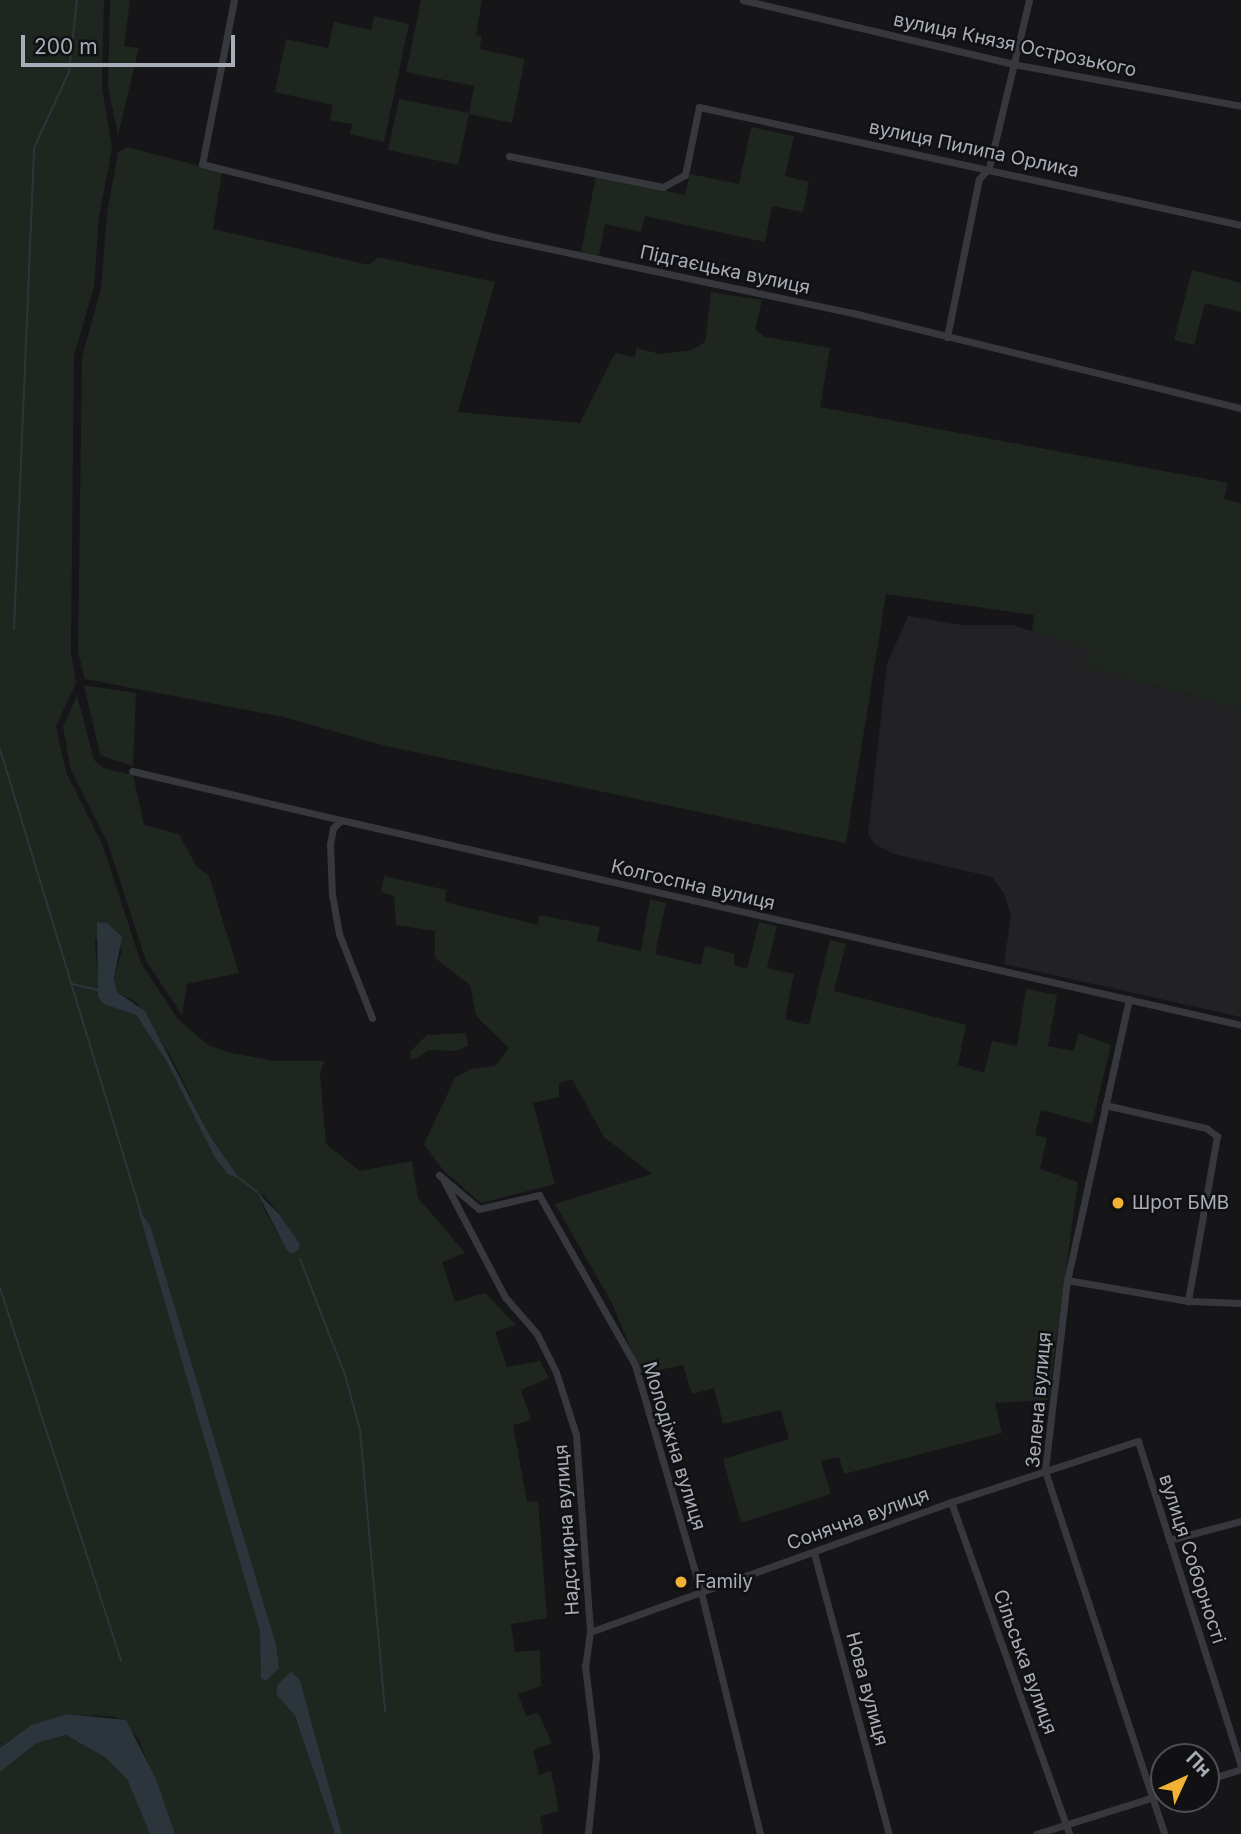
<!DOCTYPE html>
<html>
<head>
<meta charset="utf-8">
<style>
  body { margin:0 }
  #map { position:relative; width:1241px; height:1834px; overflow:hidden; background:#161618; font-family:Inter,sans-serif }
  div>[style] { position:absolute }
  .built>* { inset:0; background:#222225 }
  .green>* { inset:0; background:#1e261f }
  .water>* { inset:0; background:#2c353c }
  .stream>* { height:2px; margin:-1px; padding:0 1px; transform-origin:1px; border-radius:1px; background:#2c353c }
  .street>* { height:7px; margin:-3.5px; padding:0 3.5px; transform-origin:3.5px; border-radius:3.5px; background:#37383d }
  .dots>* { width:19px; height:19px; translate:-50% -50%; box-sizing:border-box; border:4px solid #111113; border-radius:50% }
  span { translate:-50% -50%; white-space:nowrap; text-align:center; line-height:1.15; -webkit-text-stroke:5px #111113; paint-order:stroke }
  .street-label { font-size:19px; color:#a8adb8 }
  .poi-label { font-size:19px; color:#a8adb8 }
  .left { translate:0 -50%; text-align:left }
  .north { position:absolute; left:1150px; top:1743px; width:70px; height:70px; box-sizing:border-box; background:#111113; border:2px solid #4d4f55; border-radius:50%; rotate:45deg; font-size:19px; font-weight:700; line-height:28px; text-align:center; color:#a8adb8 }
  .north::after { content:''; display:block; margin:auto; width:24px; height:32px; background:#f2b134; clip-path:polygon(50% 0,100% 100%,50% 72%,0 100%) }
  .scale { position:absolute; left:21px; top:35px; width:214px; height:32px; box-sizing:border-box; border:4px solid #a8adb8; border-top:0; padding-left:9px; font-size:21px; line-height:24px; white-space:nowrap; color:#a8adb8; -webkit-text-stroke:5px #111113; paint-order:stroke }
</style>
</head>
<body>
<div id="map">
  <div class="built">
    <div style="clip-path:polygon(908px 616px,961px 625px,1012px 625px,1091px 649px,1085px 667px,1241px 709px,1241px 1017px,1004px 964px,1011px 916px,1004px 893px,992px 877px,894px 854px,875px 844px,868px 834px,887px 664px)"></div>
  </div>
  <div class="green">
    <div style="clip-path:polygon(evenodd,0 0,104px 0,102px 88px,112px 148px,99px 217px,94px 287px,74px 356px,71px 652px,76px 683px,56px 726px,66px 772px,103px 846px,141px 963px,177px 1018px,208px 1045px,230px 1053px,275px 1061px,324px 1061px,320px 1074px,326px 1144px,360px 1171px,412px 1161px,418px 1198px,465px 1253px,442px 1262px,455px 1302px,485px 1293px,516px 1325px,495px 1332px,507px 1367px,540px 1361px,549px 1378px,521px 1390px,531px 1420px,513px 1425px,527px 1502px,538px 1501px,547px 1618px,511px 1624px,515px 1652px,540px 1650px,541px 1686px,518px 1694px,526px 1716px,538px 1713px,552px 1743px,533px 1750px,539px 1775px,551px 1771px,559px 1811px,540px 1816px,543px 1834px,342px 1834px,300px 1680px,276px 1694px,295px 1716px,335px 1834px,175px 1834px,138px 1738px,116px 1717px,67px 1714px,31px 1725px,0 1748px,0 0,95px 939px,122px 950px,114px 978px,117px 992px,137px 1003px,172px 1059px,210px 1136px,239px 1177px,214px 1156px,167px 1062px,136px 1015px,99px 997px,95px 939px,0 0,263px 1194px,280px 1215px,300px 1244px,286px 1249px,262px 1205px,263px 1194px)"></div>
    <div style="clip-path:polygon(110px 0,130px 0,124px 46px,139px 48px,118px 135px,108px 87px)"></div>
    <div style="clip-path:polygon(421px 0,482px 0,476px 35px,482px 36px,479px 49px,525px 59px,512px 123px,469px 114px,458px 165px,388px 150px,399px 99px,469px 113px,474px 86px,406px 72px)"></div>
    <div style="clip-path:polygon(374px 16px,409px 24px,384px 142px,350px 134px,352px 124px,330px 120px,333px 105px,275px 92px,286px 39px,328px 48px,334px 22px,371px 30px)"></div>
    <div style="clip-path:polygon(751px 127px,794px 136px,785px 176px,809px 182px,803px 212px,772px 206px,765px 242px,645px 216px,641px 232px,605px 224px,599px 256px,581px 252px,596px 176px,685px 195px,690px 174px,739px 184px)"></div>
    <div style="clip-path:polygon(127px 147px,222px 172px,213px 229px,369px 265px,378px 257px,495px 282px,458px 412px,580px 423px,615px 353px,635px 357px,636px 348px,660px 354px,692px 350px,705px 342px,711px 292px,762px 300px,755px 330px,765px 337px,830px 348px,820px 407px,1228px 483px,1224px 499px,1241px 503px,1241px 709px,1085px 667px,1090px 649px,1032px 631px,1034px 615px,886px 594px,846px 843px,386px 746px,284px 717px,85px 679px,78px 652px,82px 357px,101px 288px,107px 213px,118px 152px)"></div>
    <div style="clip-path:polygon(1192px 270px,1241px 283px,1241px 312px,1205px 303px,1194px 345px,1174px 340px)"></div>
    <div style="clip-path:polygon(84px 685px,136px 693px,133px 766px,100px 755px)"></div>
    <div style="clip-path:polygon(77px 695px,94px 760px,103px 768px,133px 775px,144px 825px,179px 834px,196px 866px,209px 876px,239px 973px,187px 984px,182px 1015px,146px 961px,108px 844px,71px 770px,63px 727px)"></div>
    <div style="clip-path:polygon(384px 876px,446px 890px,445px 902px,538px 925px,539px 915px,600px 927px,597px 941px,641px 951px,650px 899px,666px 903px,655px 954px,701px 965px,705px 946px,734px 954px,734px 965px,747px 969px,759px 922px,777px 926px,767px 968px,794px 974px,785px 1019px,809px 1025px,830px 940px,846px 944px,834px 991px,966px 1025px,958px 1065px,984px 1073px,992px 1041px,1017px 1046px,1026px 989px,1057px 995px,1048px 1046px,1074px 1051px,1078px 1033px,1111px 1045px,1092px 1124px,1041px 1110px,1035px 1135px,1047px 1138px,1040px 1169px,1078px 1182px,1048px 1400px,995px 1403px,1002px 1433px,844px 1474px,839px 1457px,821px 1461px,831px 1494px,741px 1523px,723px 1459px,789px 1439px,781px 1410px,723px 1424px,714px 1388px,692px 1394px,683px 1365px,641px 1374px,612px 1303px,555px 1204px,652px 1174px,604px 1137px,572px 1079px,559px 1083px,559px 1097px,533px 1103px,555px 1184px,481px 1203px,444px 1171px,424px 1144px,455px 1078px,471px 1069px,495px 1066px,509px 1048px,476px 1016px,470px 985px,435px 958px,435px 931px,396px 925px,394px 896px,381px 892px)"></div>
    <div style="clip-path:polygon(466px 1033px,468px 1046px,456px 1051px,429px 1050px,416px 1059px,410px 1058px,410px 1052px,427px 1035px)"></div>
    <div style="clip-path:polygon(66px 1735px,106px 1758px,127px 1779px,150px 1834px,0 1834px,0 1772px,37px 1743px)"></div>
  </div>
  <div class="water">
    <div style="clip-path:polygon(97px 922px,107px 923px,122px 937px,114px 978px,117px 992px,145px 1011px,210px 1136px,240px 1179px,228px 1174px,214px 1156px,167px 1062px,136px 1015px,104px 1004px,98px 997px)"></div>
    <div style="clip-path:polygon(257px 1192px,280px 1215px,300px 1244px,298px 1250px,292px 1254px,286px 1249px)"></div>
    <div style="clip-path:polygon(138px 1209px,150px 1225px,276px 1645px,279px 1668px,266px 1681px,261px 1678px,260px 1631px)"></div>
    <div style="clip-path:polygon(291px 1672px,300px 1680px,342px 1834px,335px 1834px,295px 1716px,276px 1694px,278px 1684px)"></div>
    <div style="clip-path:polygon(67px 1714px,126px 1720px,156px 1779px,175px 1834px,150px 1834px,127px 1779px,106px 1758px,66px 1735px,37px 1743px,0 1772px,0 1748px,31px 1725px)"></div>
  </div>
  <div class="stream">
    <div style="left:14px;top:629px;width:481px;rotate:-87.6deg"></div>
    <div style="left:34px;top:148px;width:84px;rotate:-65.3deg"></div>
    <div style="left:69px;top:72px;width:72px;rotate:-83.7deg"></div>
    <div style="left:0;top:749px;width:486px;rotate:73.1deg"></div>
    <div style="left:72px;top:984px;width:27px;rotate:13deg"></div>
    <div style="left:240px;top:1179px;width:21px;rotate:37deg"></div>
    <div style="left:300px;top:1259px;width:124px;rotate:68.8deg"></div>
    <div style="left:345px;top:1375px;width:57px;rotate:74.7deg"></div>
    <div style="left:360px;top:1430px;width:282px;rotate:84.9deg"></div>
    <div style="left:0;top:1288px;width:392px;rotate:72deg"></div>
  </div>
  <div class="street">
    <div style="left:234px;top:0;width:167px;rotate:101deg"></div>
    <div style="left:202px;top:164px;width:297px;rotate:14deg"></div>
    <div style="left:490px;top:236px;width:371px;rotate:12deg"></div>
    <div style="left:853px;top:313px;width:399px;rotate:13.8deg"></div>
    <div style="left:743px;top:0;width:277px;rotate:13.3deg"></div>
    <div style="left:1013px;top:64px;width:232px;rotate:10.4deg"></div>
    <div style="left:509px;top:156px;width:157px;rotate:11.4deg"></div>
    <div style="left:663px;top:187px;width:25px;rotate:-29deg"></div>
    <div style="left:685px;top:175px;width:69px;rotate:-78.4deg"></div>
    <div style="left:699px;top:107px;width:555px;rotate:12.28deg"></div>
    <div style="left:947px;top:337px;width:161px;rotate:-78.6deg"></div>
    <div style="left:979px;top:179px;width:15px;rotate:-48deg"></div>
    <div style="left:989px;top:168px;width:173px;rotate:-76.6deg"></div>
    <div style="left:132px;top:771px;width:215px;rotate:13.2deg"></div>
    <div style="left:1129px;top:999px;width:288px;rotate:102.4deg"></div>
    <div style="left:1067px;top:1280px;width:192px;rotate:96.6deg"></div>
    <div style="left:1045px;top:1471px;width:382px;rotate:71.8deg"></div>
    <div style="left:372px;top:1018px;width:90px;rotate:-111.4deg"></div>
    <div style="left:339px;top:934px;width:39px;rotate:-100deg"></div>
    <div style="left:332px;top:896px;width:52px;rotate:-92.2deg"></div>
    <div style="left:330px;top:844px;width:16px;rotate:-79deg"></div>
    <div style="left:333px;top:828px;width:11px;rotate:-45deg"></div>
    <div style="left:341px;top:820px;width:923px;rotate:12.83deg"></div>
    <div style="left:1105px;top:1105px;width:104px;rotate:12.8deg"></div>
    <div style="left:1206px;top:1128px;width:14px;rotate:36deg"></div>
    <div style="left:1217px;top:1136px;width:168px;rotate:100deg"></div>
    <div style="left:439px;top:1175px;width:52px;rotate:40.4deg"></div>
    <div style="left:479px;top:1209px;width:62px;rotate:-13.1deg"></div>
    <div style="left:539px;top:1195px;width:195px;rotate:60.5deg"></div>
    <div style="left:635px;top:1365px;width:236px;rotate:73.8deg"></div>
    <div style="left:701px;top:1592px;width:249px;rotate:76.3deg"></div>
    <div style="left:444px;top:1181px;width:131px;rotate:62.3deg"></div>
    <div style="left:505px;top:1297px;width:49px;rotate:49.1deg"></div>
    <div style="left:537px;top:1334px;width:42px;rotate:63.4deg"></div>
    <div style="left:556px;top:1372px;width:66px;rotate:72.4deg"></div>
    <div style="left:576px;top:1435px;width:197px;rotate:85.9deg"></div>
    <div style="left:590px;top:1632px;width:34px;rotate:98deg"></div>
    <div style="left:585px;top:1666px;width:91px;rotate:83deg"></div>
    <div style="left:596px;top:1756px;width:78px;rotate:95.9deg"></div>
    <div style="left:1067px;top:1280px;width:123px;rotate:9.8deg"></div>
    <div style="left:1188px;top:1301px;width:53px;rotate:2.2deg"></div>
    <div style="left:951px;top:1502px;width:352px;rotate:70.4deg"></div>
    <div style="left:1169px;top:1540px;width:74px;rotate:-14.8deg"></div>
    <div style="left:814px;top:1553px;width:291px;rotate:75.1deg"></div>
    <div style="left:590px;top:1632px;width:384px;rotate:-19.8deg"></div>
    <div style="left:951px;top:1502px;width:197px;rotate:-18.1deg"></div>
    <div style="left:1138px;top:1441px;width:341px;rotate:72.4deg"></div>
    <div style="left:1206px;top:1780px;width:37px;rotate:-17deg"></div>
    <div style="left:1036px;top:1834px;width:134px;rotate:-17.4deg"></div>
  </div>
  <div class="dots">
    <div style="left:1118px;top:1203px;background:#f2b134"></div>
    <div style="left:681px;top:1582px;background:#f2b134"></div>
  </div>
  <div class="street-label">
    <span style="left:1015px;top:45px;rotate:12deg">вулиця Князя Острозького</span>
    <span style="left:974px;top:149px;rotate:12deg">вулиця Пилипа Орлика</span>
    <span style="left:725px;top:270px;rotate:12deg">Підгаєцька вулиця</span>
    <span style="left:693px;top:885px;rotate:13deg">Колгоспна вулиця</span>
    <span style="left:1039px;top:1400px;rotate:-85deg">Зелена вулиця</span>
    <span style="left:674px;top:1446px;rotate:73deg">Молодіжна вулиця</span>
    <span style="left:858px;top:1519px;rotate:-20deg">Сонячна вулиця</span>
    <span style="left:567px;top:1530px;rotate:-94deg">Надстирна вулиця</span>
    <span style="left:1192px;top:1559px;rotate:72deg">вулиця Соборності</span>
    <span style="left:1025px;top:1662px;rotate:70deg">Сільська вулиця</span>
    <span style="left:867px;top:1689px;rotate:75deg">Нова вулиця</span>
  </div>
  <div class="poi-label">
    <span class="left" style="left:1132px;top:1203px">Шрот БМВ</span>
    <span class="left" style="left:695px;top:1582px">Family</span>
  </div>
  <div class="north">Пн</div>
  <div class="scale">200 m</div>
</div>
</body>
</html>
